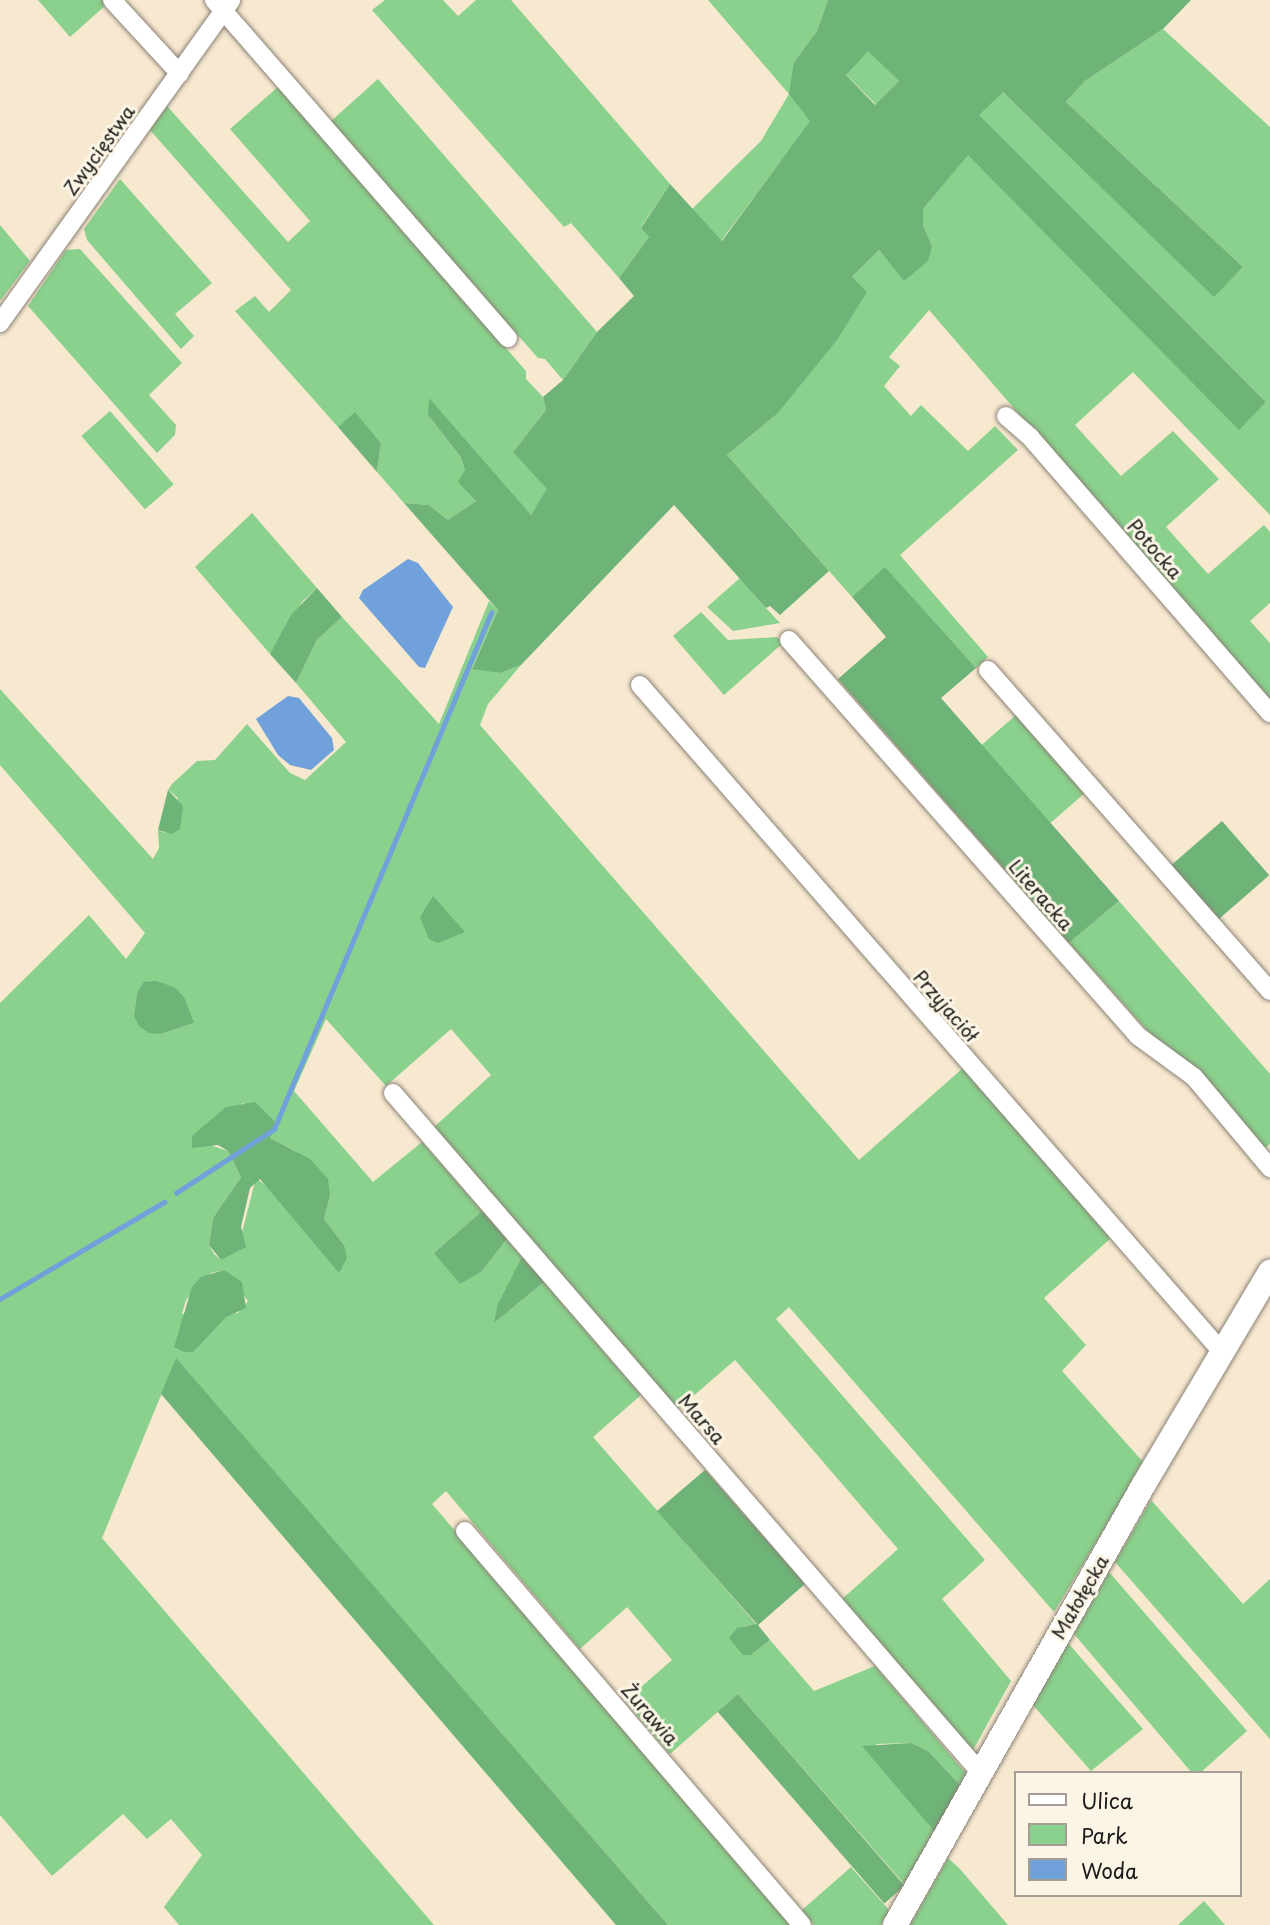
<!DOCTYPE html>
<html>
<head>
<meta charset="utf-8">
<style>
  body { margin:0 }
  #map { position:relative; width:1270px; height:1925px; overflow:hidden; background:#f7e8d0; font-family:"Playpen Sans",sans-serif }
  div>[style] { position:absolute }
  .green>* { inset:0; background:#89d18c; transform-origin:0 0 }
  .forest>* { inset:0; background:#6eb378; transform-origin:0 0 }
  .water>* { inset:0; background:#70a1da }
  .stream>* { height:4.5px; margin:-2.25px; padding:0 2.25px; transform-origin:2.25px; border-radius:2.25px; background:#70a1da }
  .roads { filter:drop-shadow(0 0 2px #8a8276) drop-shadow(0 0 2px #8a8276) }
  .street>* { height:18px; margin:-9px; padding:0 9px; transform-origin:9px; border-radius:9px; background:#fff }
  .secondary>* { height:24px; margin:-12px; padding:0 12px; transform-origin:12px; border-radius:12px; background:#fff }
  span { translate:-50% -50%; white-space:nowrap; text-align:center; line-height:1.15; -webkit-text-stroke:6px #fcf5e5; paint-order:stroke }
  .street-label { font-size:19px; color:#1c1c1c }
  .legend { position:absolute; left:1014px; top:1771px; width:228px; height:126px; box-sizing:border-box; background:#fcf5e5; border:2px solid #a29e95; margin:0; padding:9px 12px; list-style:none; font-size:21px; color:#1c1c1c }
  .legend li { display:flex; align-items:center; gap:14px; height:35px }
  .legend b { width:35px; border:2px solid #a29e95 }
</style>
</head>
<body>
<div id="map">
  <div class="green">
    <div style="clip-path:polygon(38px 0,104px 0,107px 4px,70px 37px)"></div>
    <div style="clip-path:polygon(385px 0,443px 0,458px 16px,476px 0,511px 0,670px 184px,641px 227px,649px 237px,619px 278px,571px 223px,564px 227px,372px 10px)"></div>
    <div style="clip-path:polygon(708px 0,828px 0,817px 31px,794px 62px,811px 121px,721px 241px,692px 209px,761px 141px,789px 94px)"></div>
    <div style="clip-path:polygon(1163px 29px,1270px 127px,1270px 515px,1133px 372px,1075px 425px,1121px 476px,1173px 431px,1219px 479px,1166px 527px,1208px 574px,1264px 525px,1270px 532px,1270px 603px,1250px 621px,1270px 643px,1270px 705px,929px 310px,889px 357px,900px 366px,884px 386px,911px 416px,921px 405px,968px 451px,995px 426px,1018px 450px,900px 555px,988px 657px,976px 668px,885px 568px,852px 597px,727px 455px,777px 414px,852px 277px,879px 250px,904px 280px,932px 246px,923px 225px,923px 209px,968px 154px,1239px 429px,1266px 402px,978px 115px,1002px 91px,1214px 296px,1243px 267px,1066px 102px,1085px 81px)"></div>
    <div style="left:868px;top:50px;width:44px;height:33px;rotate:45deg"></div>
    <div style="clip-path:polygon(378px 79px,597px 332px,563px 380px,545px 359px,538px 358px,330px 122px)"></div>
    <div style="clip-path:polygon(278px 87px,526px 371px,526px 379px,543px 397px,546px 410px,513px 452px,548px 489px,531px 515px,428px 415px,460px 456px,476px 501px,448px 520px,429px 505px,404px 503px,377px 472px,381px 443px,355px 413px,338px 427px,235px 311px,255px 296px,269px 312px,291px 290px,150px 130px,167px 106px,288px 242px,310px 221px,230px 129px)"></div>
    <div style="clip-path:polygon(120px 179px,212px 283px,175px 314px,194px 336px,181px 349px,87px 240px,84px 229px)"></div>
    <div style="clip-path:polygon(0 225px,30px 261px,0 301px)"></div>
    <div style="clip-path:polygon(80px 249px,182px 363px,149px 395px,176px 425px,175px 435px,157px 453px,28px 306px,66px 250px)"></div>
    <div style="left:110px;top:411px;width:97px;height:38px;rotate:49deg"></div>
    <div style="clip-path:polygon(252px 513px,317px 588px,302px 602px,270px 654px,195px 567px)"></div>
    <div style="clip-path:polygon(740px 578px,766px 608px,780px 623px,733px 631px,707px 607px)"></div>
    <div style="clip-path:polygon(evenodd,489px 601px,498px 610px,472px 668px,500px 673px,521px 665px,488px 704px,480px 725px,859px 1160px,963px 1068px,1111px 1238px,1044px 1298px,1086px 1345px,1062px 1371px,1144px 1463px,1054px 1612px,789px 1307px,776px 1319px,985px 1560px,942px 1599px,1011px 1681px,972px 1752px,841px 1600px,898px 1549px,776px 1407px,735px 1360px,677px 1410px,433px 1128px,491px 1075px,451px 1029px,386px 1086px,326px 1019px,294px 1091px,373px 1182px,422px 1142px,482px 1211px,434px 1253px,482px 1271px,507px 1239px,522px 1257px,495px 1322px,544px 1282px,641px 1395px,593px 1437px,757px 1625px,744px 1626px,751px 1655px,770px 1640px,814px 1691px,875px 1666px,968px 1776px,961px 1786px,928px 1751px,911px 1743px,876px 1744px,935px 1832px,905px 1885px,738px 1694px,670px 1754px,625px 1701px,672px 1660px,627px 1607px,580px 1649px,446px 1491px,432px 1504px,794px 1925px,668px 1925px,176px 1359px,102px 1538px,434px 1925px,179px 1925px,164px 1907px,202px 1855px,171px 1819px,147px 1839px,123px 1814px,52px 1876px,0 1815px,0 1003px,89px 915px,126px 959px,145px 933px,0 765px,0 689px,153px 859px,159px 848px,158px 830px,165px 833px,178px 798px,168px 790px,172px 784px,197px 761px,215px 760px,247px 724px,290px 773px,305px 780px,346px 742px,296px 683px,317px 640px,342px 617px,439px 724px,489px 601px,137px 992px,194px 1023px,161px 1034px,134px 1016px,137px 992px,489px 601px,243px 1103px,270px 1138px,297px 1152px,330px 1196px,324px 1219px,344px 1245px,256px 1178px,241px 1236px,221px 1260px,214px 1254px,209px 1245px,213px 1218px,241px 1177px,228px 1151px,207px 1144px,201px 1130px,243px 1103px,489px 601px,224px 1270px,248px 1301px,238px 1313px,182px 1314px,186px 1300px,211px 1273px,224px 1270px)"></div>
    <div style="clip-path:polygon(701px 612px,728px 640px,777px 637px,783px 643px,724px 695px,673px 636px)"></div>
    <div style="left:1016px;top:715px;width:104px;height:46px;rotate:49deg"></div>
    <div style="clip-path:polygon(1119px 901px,1270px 1074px,1270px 1144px,1265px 1148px,1164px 1049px,1069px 943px)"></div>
    <div style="clip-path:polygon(1151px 1500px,1243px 1604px,1270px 1579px,1270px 1739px,1115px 1562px)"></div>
    <div style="clip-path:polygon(1109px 1572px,1247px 1731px,1200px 1773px,1192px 1773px,1074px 1634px)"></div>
    <div style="clip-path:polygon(1068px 1643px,1143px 1729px,1091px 1771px,1032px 1704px)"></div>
    <div style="clip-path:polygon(948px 1858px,960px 1869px,1008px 1925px,910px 1925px)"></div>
    <div style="clip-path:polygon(851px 1867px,889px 1910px,881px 1925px,814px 1925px,802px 1910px)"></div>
    <div style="clip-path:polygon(1204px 1901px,1225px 1925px,1178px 1925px)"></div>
  </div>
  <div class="forest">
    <div style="clip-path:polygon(evenodd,828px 0,1191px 0,1163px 29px,1085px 81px,1066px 102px,1243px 267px,1214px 297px,1003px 92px,979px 115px,1266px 402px,1239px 430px,968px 155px,923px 209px,923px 225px,932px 246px,928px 261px,904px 281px,879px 250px,852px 277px,867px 292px,837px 340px,777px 414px,727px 455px,829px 571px,780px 615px,770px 606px,766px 608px,674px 505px,521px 665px,500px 673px,472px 669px,498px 610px,404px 503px,429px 505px,448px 520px,476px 501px,458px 482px,465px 470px,460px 456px,428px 415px,429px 398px,531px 515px,547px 489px,513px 452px,546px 410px,543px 397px,563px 380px,597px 332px,634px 296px,619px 278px,649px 237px,641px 228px,670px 184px,722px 241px,810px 121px,789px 94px,794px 62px,817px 31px,828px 0,868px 51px,899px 81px,875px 105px,846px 75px,868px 51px)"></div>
    <div style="clip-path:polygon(355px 412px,381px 443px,377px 472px,338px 427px)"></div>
    <div style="clip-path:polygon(885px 567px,976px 668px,941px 698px,1119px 901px,1069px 943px,838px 679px,886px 637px,852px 597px)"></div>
    <div style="clip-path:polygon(317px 588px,342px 617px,317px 640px,296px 683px,270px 654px,291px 615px)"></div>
    <div style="clip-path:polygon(168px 790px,183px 806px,180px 829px,172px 834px,158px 830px)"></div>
    <div style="left:1222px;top:821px;width:72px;height:67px;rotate:49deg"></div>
    <div style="clip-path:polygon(433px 896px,465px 932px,438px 943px,429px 939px,420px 917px)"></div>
    <div style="clip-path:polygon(156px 981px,174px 987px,184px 997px,194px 1023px,161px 1034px,149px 1033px,139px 1026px,134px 1016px,137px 992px,144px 982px)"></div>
    <div style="clip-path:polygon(255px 1102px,276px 1123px,270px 1138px,310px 1159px,328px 1179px,330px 1196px,324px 1219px,344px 1245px,347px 1258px,339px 1273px,260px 1179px,250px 1188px,241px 1227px,246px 1247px,221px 1260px,209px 1245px,213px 1218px,241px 1177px,228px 1151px,218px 1145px,192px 1148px,192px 1136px,226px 1107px)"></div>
    <div style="clip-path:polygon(482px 1211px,507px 1239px,482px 1271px,460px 1284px,434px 1253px)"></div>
    <div style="clip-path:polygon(522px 1257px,544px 1282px,494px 1323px,498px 1304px)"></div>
    <div style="clip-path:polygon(224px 1270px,242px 1282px,246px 1308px,226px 1317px,193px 1352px,184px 1352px,174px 1347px,192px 1287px,201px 1277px)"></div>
    <div style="clip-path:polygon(176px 1358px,668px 1925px,616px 1925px,161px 1394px)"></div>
    <div style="clip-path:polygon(705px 1470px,805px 1584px,758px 1625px,770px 1640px,751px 1655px,743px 1655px,729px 1638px,737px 1628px,757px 1624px,657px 1511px)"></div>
    <div style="left:738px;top:1694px;width:254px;height:27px;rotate:49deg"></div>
    <div style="clip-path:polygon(911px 1743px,928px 1751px,961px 1786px,935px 1832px,862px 1746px)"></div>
  </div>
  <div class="water">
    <div style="clip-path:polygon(408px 559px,418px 563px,453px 607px,425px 668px,419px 667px,359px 598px,363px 590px)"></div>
    <div style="clip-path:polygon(288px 696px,299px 698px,332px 738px,334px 750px,311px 770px,290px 765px,278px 755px,256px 719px)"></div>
  </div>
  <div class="stream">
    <div style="left:176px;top:1193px;width:117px;rotate:-33.1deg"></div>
    <div style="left:274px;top:1129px;width:560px;rotate:-67.19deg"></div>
    <div style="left:0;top:1299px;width:191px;rotate:-30.6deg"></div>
  </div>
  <div class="roads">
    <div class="street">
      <div style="left:112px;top:0;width:100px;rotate:47.4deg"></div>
      <div style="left:214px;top:0;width:448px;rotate:49deg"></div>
      <div style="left:0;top:323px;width:397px;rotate:-54.4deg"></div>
      <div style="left:1006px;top:416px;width:32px;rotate:41deg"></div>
      <div style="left:1030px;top:437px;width:366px;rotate:49deg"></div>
      <div style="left:789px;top:640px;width:528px;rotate:48.61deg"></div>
      <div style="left:1138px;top:1036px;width:69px;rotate:36.2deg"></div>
      <div style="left:1194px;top:1077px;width:119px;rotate:50.1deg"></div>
      <div style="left:988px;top:670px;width:427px;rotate:48.7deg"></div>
      <div style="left:640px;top:685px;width:887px;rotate:48.89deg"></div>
      <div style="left:393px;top:1093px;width:898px;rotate:49.16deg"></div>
      <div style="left:465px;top:1531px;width:518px;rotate:49.46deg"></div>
    </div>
    <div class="secondary">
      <div style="left:895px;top:1925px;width:506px;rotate:-60.55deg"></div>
      <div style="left:1144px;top:1484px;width:247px;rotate:-59.3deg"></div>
    </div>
  </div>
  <div class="street-label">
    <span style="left:99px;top:150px;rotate:-54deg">Zwycięstwa</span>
    <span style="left:1155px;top:549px;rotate:49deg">Potocka</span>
    <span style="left:1041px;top:895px;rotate:49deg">Literacka</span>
    <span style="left:946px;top:1006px;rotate:49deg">Przyjaciół</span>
    <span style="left:702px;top:1419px;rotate:49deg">Marsa</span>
    <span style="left:1080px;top:1597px;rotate:-60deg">Małołęcka</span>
    <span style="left:650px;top:1714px;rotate:49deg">Żurawia</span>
  </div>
  <ul class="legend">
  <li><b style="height:9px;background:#fff"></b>Ulica</li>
  <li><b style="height:19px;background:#89d18c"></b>Park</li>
  <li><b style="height:19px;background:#70a1da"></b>Woda</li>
  </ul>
</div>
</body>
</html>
